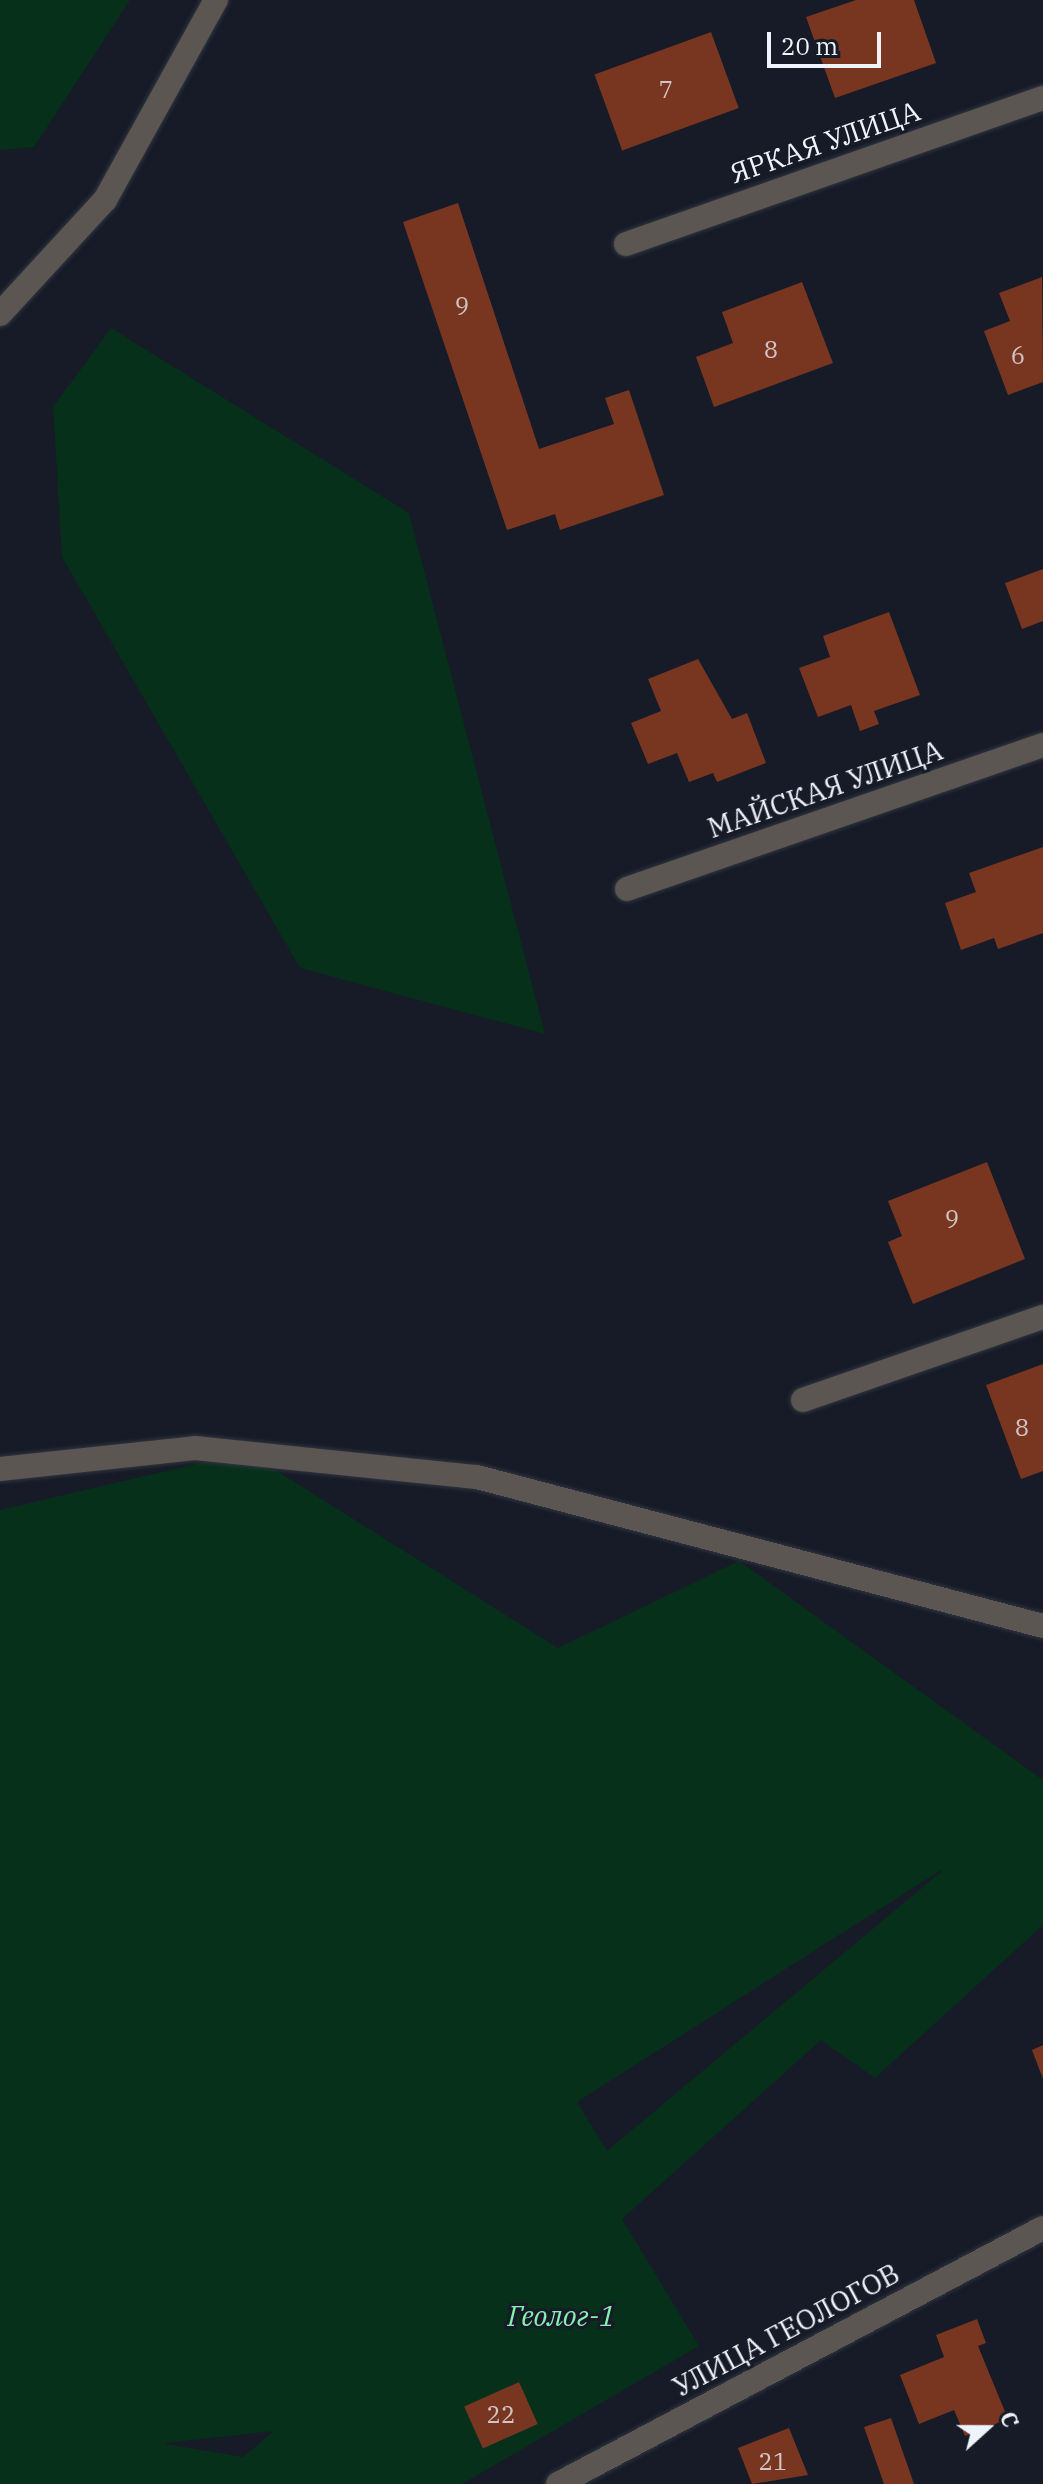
<!DOCTYPE html>
<html>
<head>
<meta charset="utf-8">
<style>
  body { margin:0 }
  #map { position:relative; width:1043px; height:2484px; overflow:hidden; background:#161b27; font-family:"IBM Plex Serif",serif }
  div>[style] { position:absolute }
  .green>* { inset:0; background:#06301a }
  .building>* { inset:0; background:#783620; transform-origin:0 0 }
  .roads { filter:drop-shadow(0 0 2px #303540) drop-shadow(0 0 2px #303540) }
  .minor>* { height:24px; margin:-12px; padding:0 12px; transform-origin:12px; border-radius:12px; background:#5b5651 }
  span { translate:-50% -50%; white-space:nowrap; text-align:center; line-height:1.15; -webkit-text-stroke:6px #161b27; paint-order:stroke }
  .number-label { font-size:24px; color:#d1c4c4 }
  .number-label span { -webkit-text-stroke-width:0 }
  .street-label { font-size:28px; color:#eff3fb }
  .park-label { font-size:28px; color:#87eeb1; font-style:italic }
  .north { position:absolute; left:947px; top:2388px; width:80px; height:80px; -webkit-text-stroke:6px #161b27; paint-order:stroke; rotate:69deg; font-size:22px; font-weight:700; line-height:32px; text-align:center; color:#eff3fb }
  .north::after { content:''; display:block; margin:auto; width:28px; height:36px; background:#eff3fb; clip-path:polygon(50% 0,100% 100%,50% 72%,0 100%) }
  .scale { position:absolute; left:767px; top:32px; width:114px; height:36px; box-sizing:border-box; border:4px solid #eff3fb; border-top:0; padding-left:10px; font-size:24px; line-height:28px; white-space:nowrap; color:#eff3fb; -webkit-text-stroke:6px #161b27; paint-order:stroke }
</style>
</head>
<body>
<div id="map">
  <div class="green">
    <div style="clip-path:polygon(0 0,130px 0,34px 147px,0 150px)"></div>
    <div style="clip-path:polygon(111px 328px,409px 513px,545px 1034px,300px 968px,62px 557px,53px 407px)"></div>
    <div style="clip-path:polygon(evenodd,247px 1452px,558px 1648px,739px 1561px,1043px 1780px,1043px 1925px,875px 2078px,821px 2040px,622px 2219px,699px 2346px,462px 2484px,0 2484px,0 1510px,247px 1452px,941px 1870px,942px 1871px,607px 2151px,577px 2102px,941px 1870px,247px 1452px,274px 2431px,243px 2457px,165px 2444px,165px 2443px,274px 2431px)"></div>
  </div>
  <div class="building">
    <div style="clip-path:polygon(856px 0,914px 0,936px 63px,835px 98px,806px 17px)"></div>
    <div style="left:711px;top:32px;width:81px;height:124px;rotate:70deg"></div>
    <div style="clip-path:polygon(458px 203px,539px 449px,614px 424px,605px 398px,629px 390px,664px 495px,560px 530px,555px 514px,507px 530px,403px 222px)"></div>
    <div style="clip-path:polygon(1042px 277px,1043px 382px,1008px 395px,984px 331px,1010px 321px,999px 293px)"></div>
    <div style="clip-path:polygon(802px 282px,833px 363px,714px 407px,696px 357px,733px 343px,722px 312px)"></div>
    <div style="clip-path:polygon(1043px 569px,1043px 621px,1022px 629px,1005px 583px)"></div>
    <div style="clip-path:polygon(889px 612px,920px 695px,874px 711px,879px 724px,860px 731px,851px 705px,818px 717px,799px 668px,830px 657px,823px 636px)"></div>
    <div style="clip-path:polygon(698px 659px,732px 719px,747px 713px,766px 763px,717px 782px,713px 773px,689px 782px,677px 753px,648px 764px,631px 723px,661px 711px,648px 679px)"></div>
    <div style="clip-path:polygon(1043px 847px,1043px 933px,998px 949px,994px 938px,961px 950px,945px 903px,976px 892px,969px 873px)"></div>
    <div style="clip-path:polygon(987px 1162px,1025px 1259px,913px 1304px,888px 1242px,902px 1236px,888px 1201px)"></div>
    <div style="clip-path:polygon(1043px 1364px,1043px 1471px,1021px 1479px,986px 1385px)"></div>
    <div style="clip-path:polygon(1043px 2045px,1043px 2079px,1032px 2050px)"></div>
    <div style="clip-path:polygon(977px 2319px,986px 2343px,978px 2346px,1008px 2419px,965px 2436px,954px 2410px,919px 2424px,900px 2375px,944px 2357px,936px 2335px)"></div>
    <div style="left:519px;top:2382px;width:46px;height:60px;rotate:66deg"></div>
    <div style="clip-path:polygon(891px 2418px,914px 2484px,884px 2484px,864px 2427px)"></div>
    <div style="clip-path:polygon(789px 2428px,808px 2475px,752px 2484px,738px 2448px)"></div>
  </div>
  <div class="roads">
    <div class="minor">
      <div style="left:626px;top:244px;width:442px;rotate:-19.3deg"></div>
      <div style="left:0;top:314px;width:155px;rotate:-47.4deg"></div>
      <div style="left:105px;top:200px;width:229px;rotate:-61deg"></div>
      <div style="left:627px;top:889px;width:440px;rotate:-19.1deg"></div>
      <div style="left:803px;top:1400px;width:254px;rotate:-19.1deg"></div>
      <div style="left:0;top:1469px;width:196px;rotate:-6.1deg"></div>
      <div style="left:195px;top:1448px;width:283px;rotate:5.9deg"></div>
      <div style="left:477px;top:1477px;width:585px;rotate:14.75deg"></div>
      <div style="left:558px;top:2484px;width:548px;rotate:-27.83deg"></div>
    </div>
  </div>
  <div class="number-label">
    <span style="left:666px;top:90px">7</span>
    <span style="left:462px;top:306px">9</span>
    <span style="left:771px;top:350px">8</span>
    <span style="left:1018px;top:356px">6</span>
    <span style="left:952px;top:1219px">9</span>
    <span style="left:1022px;top:1428px">8</span>
    <span style="left:501px;top:2415px">22</span>
    <span style="left:773px;top:2462px">21</span>
  </div>
  <div class="street-label">
    <span style="left:825px;top:142px;rotate:-19deg">ЯРКАЯ УЛИЦА</span>
    <span style="left:825px;top:789px;rotate:-19deg">МАЙСКАЯ УЛИЦА</span>
    <span style="left:786px;top:2330px;rotate:-28deg">УЛИЦА ГЕОЛОГОВ</span>
  </div>
  <div class="park-label">
    <span style="left:561px;top:2316px">Геолог-1</span>
  </div>
  <div class="north">С</div>
  <div class="scale">20 m</div>
</div>
</body>
</html>
